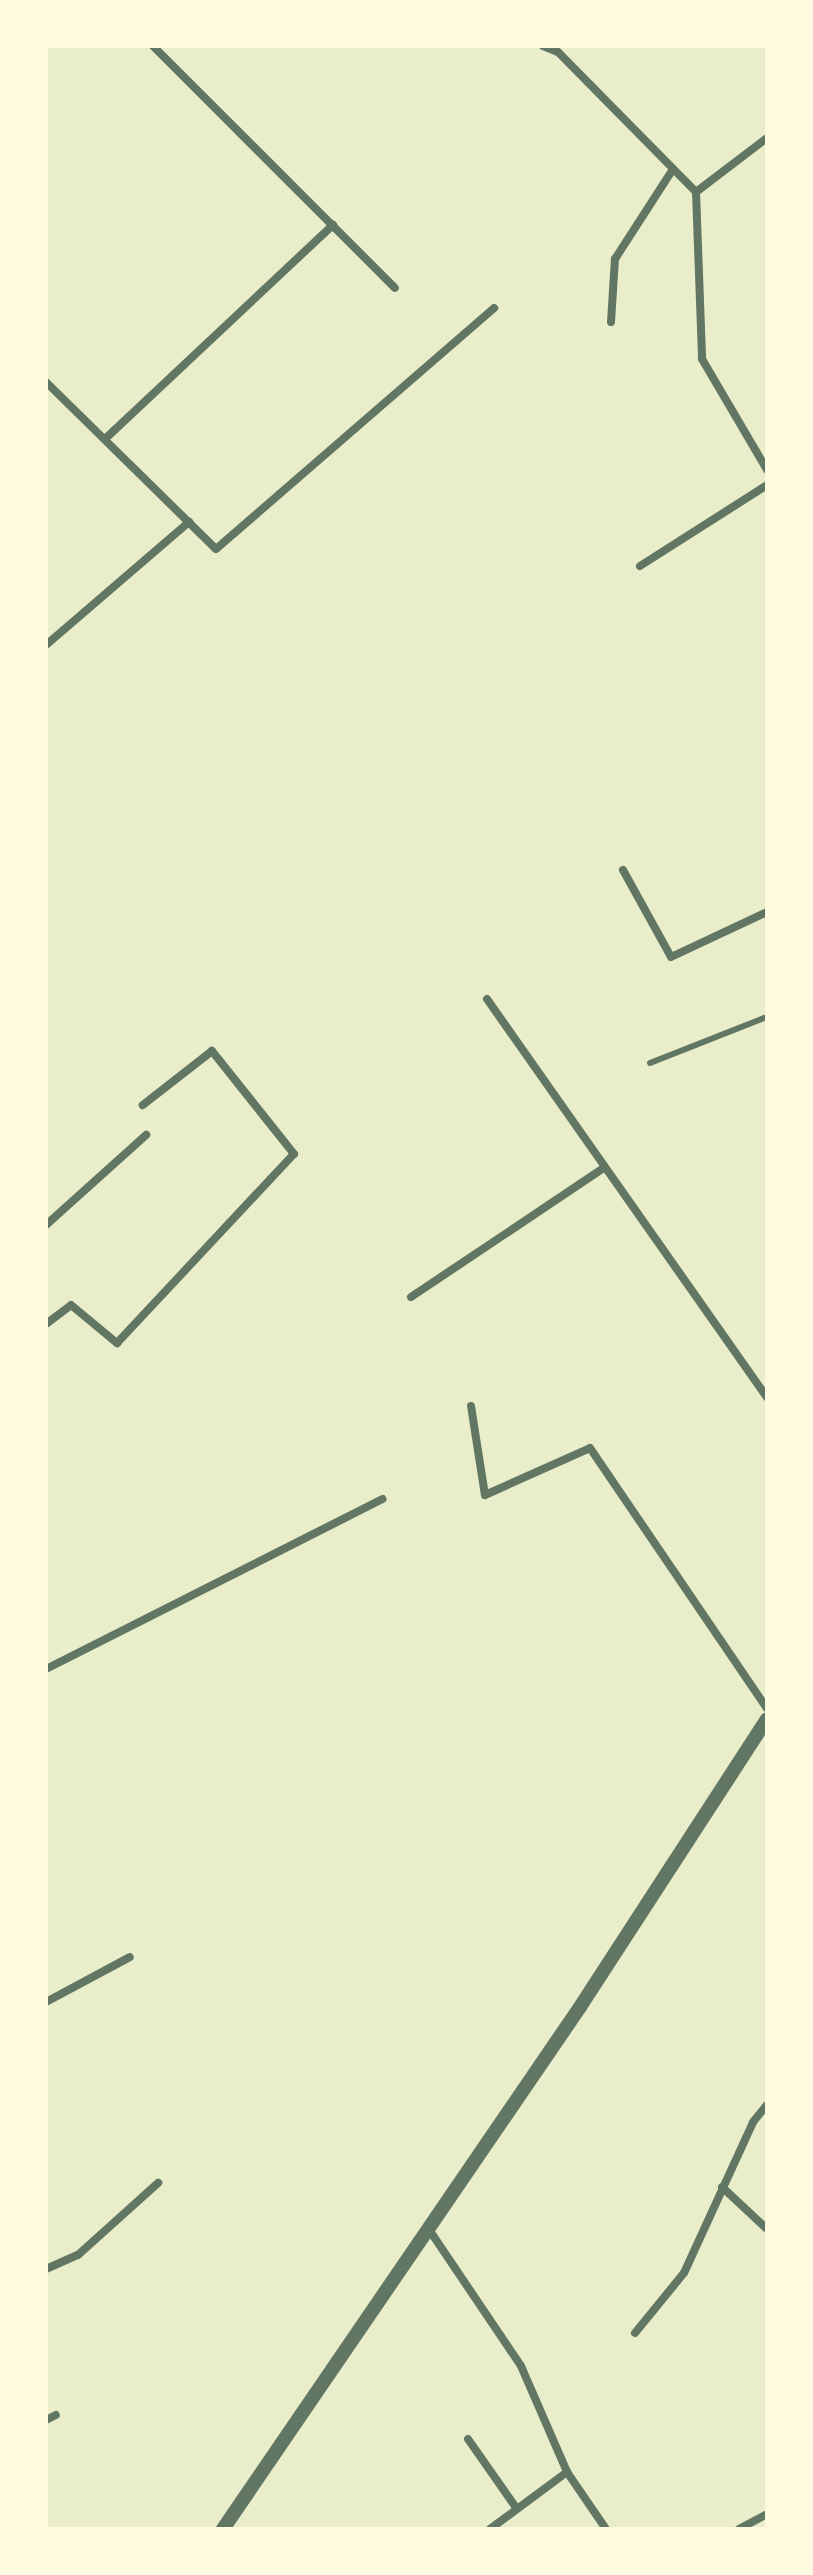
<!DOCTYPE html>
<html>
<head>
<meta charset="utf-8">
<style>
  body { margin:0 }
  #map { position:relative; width:813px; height:2575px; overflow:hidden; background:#e9edc9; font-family:Lato,sans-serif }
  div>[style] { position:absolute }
  .service>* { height:6px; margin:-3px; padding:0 3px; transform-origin:3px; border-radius:3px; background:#617663 }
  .minor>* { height:8px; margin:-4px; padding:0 4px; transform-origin:4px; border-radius:4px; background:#617663 }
  .tertiary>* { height:14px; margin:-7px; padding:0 7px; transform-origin:7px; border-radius:7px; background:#617663 }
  span { translate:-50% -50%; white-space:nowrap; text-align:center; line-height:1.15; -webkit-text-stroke:7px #fefae0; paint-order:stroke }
  .frame { position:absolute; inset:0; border:48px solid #fefae0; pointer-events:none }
</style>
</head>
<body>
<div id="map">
  <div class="service">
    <div style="left:650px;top:1063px;width:126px;rotate:-21.5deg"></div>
  </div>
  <div class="minor">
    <div style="left:153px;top:46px;width:342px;rotate:45deg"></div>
    <div style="left:543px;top:46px;width:16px;rotate:22deg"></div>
    <div style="left:558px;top:52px;width:197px;rotate:45.4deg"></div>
    <div style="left:696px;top:192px;width:167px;rotate:87.9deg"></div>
    <div style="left:702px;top:359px;width:129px;rotate:59.6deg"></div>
    <div style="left:696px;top:192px;width:89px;rotate:-37.3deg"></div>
    <div style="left:611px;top:322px;width:63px;rotate:-86.4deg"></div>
    <div style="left:615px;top:259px;width:107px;rotate:-57.2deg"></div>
    <div style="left:46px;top:382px;width:238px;rotate:44.5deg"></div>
    <div style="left:216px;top:549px;width:368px;rotate:-40.9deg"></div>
    <div style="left:105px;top:439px;width:313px;rotate:-43.2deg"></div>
    <div style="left:640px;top:566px;width:151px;rotate:-32.5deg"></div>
    <div style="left:46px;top:645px;width:189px;rotate:-40.7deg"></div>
    <div style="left:623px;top:870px;width:99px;rotate:61.1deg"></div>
    <div style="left:671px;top:957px;width:106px;rotate:-25.1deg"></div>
    <div style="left:487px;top:999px;width:487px;rotate:54.9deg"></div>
    <div style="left:46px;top:1225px;width:135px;rotate:-42deg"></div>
    <div style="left:411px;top:1297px;width:232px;rotate:-33.8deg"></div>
    <div style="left:46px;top:1324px;width:31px;rotate:-37deg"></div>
    <div style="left:71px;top:1305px;width:60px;rotate:39.6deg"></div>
    <div style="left:117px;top:1343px;width:259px;rotate:-46.9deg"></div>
    <div style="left:294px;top:1154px;width:132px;rotate:-128.5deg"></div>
    <div style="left:212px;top:1051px;width:88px;rotate:142deg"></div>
    <div style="left:471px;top:1406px;width:90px;rotate:81.1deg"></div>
    <div style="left:485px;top:1495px;width:115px;rotate:-24.1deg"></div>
    <div style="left:590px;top:1448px;width:315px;rotate:55.8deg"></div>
    <div style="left:46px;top:1669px;width:377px;rotate:-26.8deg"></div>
    <div style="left:46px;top:2002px;width:95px;rotate:-28.2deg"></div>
    <div style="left:722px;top:2187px;width:62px;rotate:43deg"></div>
    <div style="left:428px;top:2228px;width:166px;rotate:56deg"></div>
    <div style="left:521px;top:2366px;width:116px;rotate:66.5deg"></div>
    <div style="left:567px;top:2472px;width:69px;rotate:55.6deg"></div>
    <div style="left:46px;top:2269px;width:35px;rotate:-24deg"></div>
    <div style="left:78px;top:2255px;width:108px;rotate:-42deg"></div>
    <div style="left:635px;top:2333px;width:77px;rotate:-50.8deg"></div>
    <div style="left:684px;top:2273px;width:166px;rotate:-65.4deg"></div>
    <div style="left:753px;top:2122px;width:22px;rotate:-51deg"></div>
    <div style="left:46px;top:2420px;width:11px;rotate:-27deg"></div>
    <div style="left:468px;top:2439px;width:85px;rotate:55deg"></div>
    <div style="left:490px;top:2529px;width:96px;rotate:-36.5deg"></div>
    <div style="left:739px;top:2529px;width:32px;rotate:-28deg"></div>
  </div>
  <div class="tertiary">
    <div style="left:223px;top:2529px;width:632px;rotate:-55.63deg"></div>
    <div style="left:580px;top:2007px;width:343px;rotate:-57deg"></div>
  </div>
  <div class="frame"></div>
</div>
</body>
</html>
